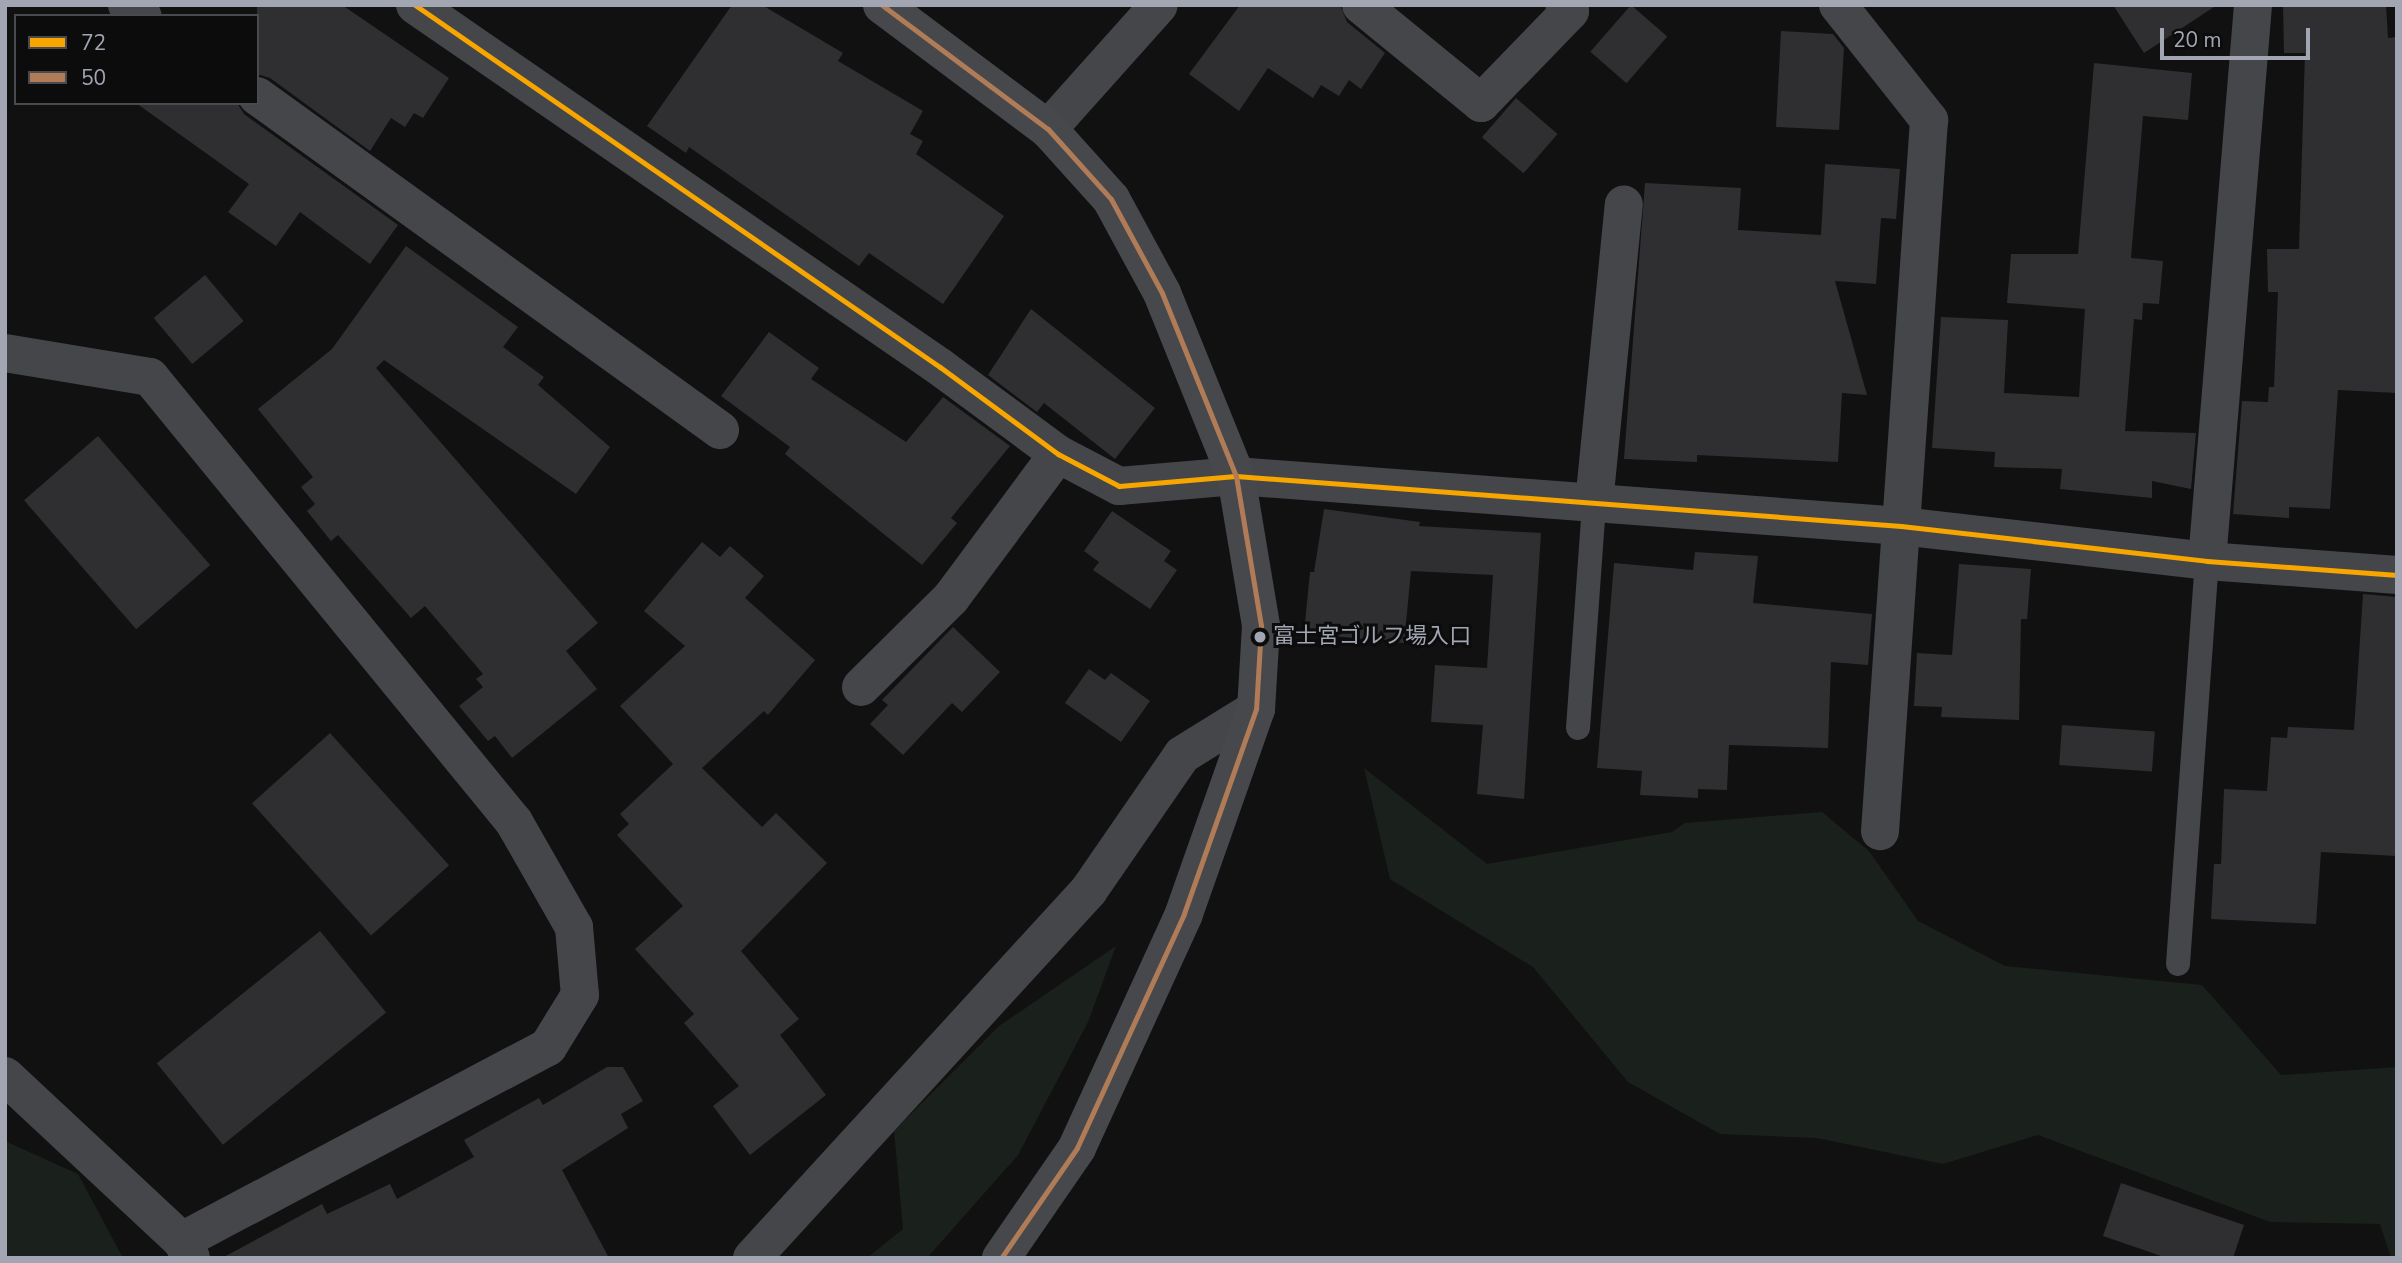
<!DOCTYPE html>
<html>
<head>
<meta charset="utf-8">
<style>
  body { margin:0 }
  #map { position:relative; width:2402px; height:1263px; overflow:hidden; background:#111; font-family:"Nunito Sans","Noto Sans JP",sans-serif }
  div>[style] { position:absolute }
  .green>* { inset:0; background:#1a201b }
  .building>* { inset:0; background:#2f2f31; transform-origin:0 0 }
  .service>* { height:24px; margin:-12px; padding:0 12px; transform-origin:12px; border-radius:12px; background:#45464a }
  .minor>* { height:38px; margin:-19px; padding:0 19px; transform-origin:19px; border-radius:19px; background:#45464a }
  .tertiary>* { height:38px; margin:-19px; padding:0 19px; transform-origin:19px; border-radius:19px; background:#45464a }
  .primary>* { height:38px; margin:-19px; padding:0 19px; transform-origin:19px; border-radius:19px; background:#47484c }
  .bus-1>* { height:5px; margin:-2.5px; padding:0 2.5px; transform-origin:2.5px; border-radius:2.5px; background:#f7a600 }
  .bus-2>* { height:5px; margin:-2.5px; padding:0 2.5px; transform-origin:2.5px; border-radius:2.5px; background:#b07c57 }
  .dots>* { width:19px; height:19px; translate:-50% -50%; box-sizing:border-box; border:4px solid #0c0c0d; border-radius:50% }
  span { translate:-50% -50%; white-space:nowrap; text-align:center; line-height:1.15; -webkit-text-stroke:6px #0c0c0d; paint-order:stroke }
  .bus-label { font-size:22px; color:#a2a6b3 }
  .left { translate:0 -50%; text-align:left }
  .frame { position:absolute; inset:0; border:7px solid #a2a6b3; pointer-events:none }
  .legend { position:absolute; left:14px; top:14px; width:245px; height:91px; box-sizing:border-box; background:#0c0c0d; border:2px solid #484a4f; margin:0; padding:9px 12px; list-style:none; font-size:21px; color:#a2a6b3 }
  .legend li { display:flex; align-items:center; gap:14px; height:35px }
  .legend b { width:35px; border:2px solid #484a4f }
  .scale { position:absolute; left:2160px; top:28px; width:150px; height:32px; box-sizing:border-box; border:4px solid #a2a6b3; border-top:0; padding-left:9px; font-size:21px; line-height:24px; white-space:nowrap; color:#a2a6b3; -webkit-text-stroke:5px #0c0c0d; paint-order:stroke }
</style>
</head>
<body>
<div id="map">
  <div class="green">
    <div style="clip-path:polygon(1364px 768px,1487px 864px,1672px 832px,1685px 823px,1822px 812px,1869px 851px,1918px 921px,2005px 966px,2202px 985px,2281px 1075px,2397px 1067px,2397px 1258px,2391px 1258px,2380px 1224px,2270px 1222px,2038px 1135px,1943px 1164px,1817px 1138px,1720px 1134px,1628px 1082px,1533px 967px,1390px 879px)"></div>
    <div style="clip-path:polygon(1116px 946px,1088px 1022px,1018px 1155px,927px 1258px,867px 1258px,903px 1229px,894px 1131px,999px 1026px)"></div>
    <div style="clip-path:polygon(5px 1141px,78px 1174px,123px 1258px,5px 1258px)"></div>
  </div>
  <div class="building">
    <div style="clip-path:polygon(257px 5px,342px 5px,449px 78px,423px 118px,414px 113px,405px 127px,391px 118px,370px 151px,270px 78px,257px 74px)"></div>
    <div style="clip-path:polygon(732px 5px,762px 5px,843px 53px,838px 61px,923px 111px,910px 134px,923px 141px,916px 154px,1004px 216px,943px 304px,869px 253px,859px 266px,689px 147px,686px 153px,647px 126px)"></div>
    <div style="clip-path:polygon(1240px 5px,1340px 5px,1347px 22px,1385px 53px,1361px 89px,1349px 80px,1339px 96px,1321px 85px,1313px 98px,1268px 68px,1239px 111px,1189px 74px)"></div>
    <div style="left:1631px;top:5px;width:48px;height:62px;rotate:41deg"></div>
    <div style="clip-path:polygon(2113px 5px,2217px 5px,2144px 53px)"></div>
    <div style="clip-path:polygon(2283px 5px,2386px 5px,2388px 38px,2397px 37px,2397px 393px,2338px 390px,2330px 509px,2289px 507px,2289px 518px,2233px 514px,2242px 401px,2268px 402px,2269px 387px,2274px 387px,2278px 292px,2268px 292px,2267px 249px,2299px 249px,2305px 53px,2284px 53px)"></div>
    <div style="clip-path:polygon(1781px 31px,1833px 34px,1844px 48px,1839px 130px,1776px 127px)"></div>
    <div style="clip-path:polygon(2094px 63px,2192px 73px,2188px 120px,2143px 116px,2131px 258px,2163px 261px,2159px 304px,2143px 303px,2142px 320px,2134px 319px,2125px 431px,2196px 433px,2191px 489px,2152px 481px,2152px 498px,2060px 489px,2062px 469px,1994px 467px,1995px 452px,1932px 448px,1941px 317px,2008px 320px,2004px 393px,2079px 397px,2085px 309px,2007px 303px,2011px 254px,2078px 254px)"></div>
    <div style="left:1516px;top:98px;width:55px;height:52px;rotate:41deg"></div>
    <div style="clip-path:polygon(136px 103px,237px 103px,244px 114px,398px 225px,370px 264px,300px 212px,276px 246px,228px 212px,249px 184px)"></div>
    <div style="clip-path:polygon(1825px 164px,1900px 169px,1896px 219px,1881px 218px,1876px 284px,1835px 281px,1867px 395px,1842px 393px,1838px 462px,1697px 455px,1697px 462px,1624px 459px,1645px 183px,1741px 188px,1738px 230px,1821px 235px)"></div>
    <div style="clip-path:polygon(406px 246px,518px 327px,503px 347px,544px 377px,538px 385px,610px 447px,576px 494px,384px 360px,376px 368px,598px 623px,566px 651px,597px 689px,512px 758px,495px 736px,488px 741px,459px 706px,483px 687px,476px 679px,483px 674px,425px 606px,411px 618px,338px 535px,331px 541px,307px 511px,315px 504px,301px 487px,313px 477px,258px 409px,332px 349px)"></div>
    <div style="left:205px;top:275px;width:60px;height:67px;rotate:50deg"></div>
    <div style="clip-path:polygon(1031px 309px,1155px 408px,1115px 459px,1044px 403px,1037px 412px,988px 375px)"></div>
    <div style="clip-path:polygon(769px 332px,819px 368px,811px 379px,906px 442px,943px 397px,1010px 446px,951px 518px,957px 523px,922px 565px,785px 454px,790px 447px,721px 396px)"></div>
    <div style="left:98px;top:436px;width:171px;height:98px;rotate:49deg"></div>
    <div style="clip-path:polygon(1324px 509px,1420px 522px,1419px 526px,1541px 533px,1524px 799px,1477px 794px,1483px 725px,1431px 722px,1435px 665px,1487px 668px,1493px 575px,1411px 571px,1404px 643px,1304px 633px,1310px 572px,1314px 572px)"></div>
    <div style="clip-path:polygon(1112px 511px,1171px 551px,1164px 561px,1177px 570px,1150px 609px,1093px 570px,1099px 562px,1084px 551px)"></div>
    <div style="clip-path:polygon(702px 542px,720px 557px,730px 546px,764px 576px,745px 598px,815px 660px,768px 715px,764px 711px,702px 768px,762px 827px,776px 813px,827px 863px,741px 951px,799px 1019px,780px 1035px,826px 1095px,750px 1155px,713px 1106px,739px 1086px,684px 1023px,694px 1014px,635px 949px,683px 906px,617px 835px,629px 824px,620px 814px,673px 764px,620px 706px,685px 646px,644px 611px)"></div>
    <div style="clip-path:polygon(1695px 552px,1758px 556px,1753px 603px,1872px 614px,1868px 665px,1831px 662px,1828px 748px,1729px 745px,1727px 790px,1698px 789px,1698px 798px,1640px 795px,1642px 771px,1597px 768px,1614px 563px,1693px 570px)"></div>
    <div style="clip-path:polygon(1959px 564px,2031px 569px,2027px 619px,2021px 619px,2019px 720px,1941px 717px,1942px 707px,1914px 706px,1917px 653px,1952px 655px)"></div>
    <div style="clip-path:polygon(2363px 594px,2397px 597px,2397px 856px,2321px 852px,2316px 924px,2211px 919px,2214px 864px,2221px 864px,2224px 789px,2267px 791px,2271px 737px,2287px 738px,2288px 727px,2354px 730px)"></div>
    <div style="clip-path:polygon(953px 627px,1000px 672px,962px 712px,952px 703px,903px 755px,870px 724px,888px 705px,882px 700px)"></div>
    <div style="clip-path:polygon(1089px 669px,1105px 680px,1111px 673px,1150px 701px,1121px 742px,1065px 703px)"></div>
    <div style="left:2062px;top:725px;width:93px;height:40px;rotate:4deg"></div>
    <div style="left:330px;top:733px;width:178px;height:105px;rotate:48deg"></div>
    <div style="left:320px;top:931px;width:105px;height:210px;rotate:51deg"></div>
    <div style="clip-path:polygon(607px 1067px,623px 1067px,643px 1101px,621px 1114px,628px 1128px,562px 1170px,609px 1258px,222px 1258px,322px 1204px,327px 1214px,390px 1184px,397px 1199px,474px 1157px,464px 1140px,539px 1098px,543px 1105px)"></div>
    <div style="clip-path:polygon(2121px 1183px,2244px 1225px,2233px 1258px,2167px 1258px,2103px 1236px)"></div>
  </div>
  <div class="service">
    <div style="left:1578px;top:728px;width:226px;rotate:-85.9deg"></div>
    <div style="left:2178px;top:964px;width:404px;rotate:-85.9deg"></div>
  </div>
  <div class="minor">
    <div style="left:127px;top:5px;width:19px;rotate:35deg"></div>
    <div style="left:415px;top:5px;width:638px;rotate:34.59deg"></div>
    <div style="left:940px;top:367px;width:147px;rotate:36.4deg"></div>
    <div style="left:1058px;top:454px;width:69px;rotate:27.7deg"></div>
    <div style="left:1119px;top:486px;width:117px;rotate:-4.9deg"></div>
    <div style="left:1236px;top:476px;width:667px;rotate:4.3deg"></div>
    <div style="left:1901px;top:526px;width:308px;rotate:6.5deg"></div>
    <div style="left:2207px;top:561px;width:191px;rotate:4.2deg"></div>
    <div style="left:1361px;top:5px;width:155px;rotate:39.2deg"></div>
    <div style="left:1481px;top:103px;width:128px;rotate:-45.9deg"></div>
    <div style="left:1570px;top:11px;width:8px;rotate:-135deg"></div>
    <div style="left:1838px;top:5px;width:147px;rotate:51.6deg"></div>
    <div style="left:1929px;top:120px;width:713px;rotate:93.94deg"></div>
    <div style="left:257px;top:96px;width:571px;rotate:35.81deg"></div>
    <div style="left:1048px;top:129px;width:166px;rotate:-48.2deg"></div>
    <div style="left:5px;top:353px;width:147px;rotate:9.4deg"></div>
    <div style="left:150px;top:377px;width:575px;rotate:50.72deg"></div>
    <div style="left:514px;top:822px;width:121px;rotate:60.3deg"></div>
    <div style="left:574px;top:927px;width:68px;rotate:85deg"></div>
    <div style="left:580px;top:995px;width:61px;rotate:121.6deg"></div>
    <div style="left:548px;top:1047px;width:414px;rotate:152.1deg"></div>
    <div style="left:1594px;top:503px;width:300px;rotate:-84.3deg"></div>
    <div style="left:2207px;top:561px;width:558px;rotate:-85.27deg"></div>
    <div style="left:861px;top:687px;width:127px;rotate:-44.7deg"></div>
    <div style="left:951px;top:598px;width:179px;rotate:-53.4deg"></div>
  </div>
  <div class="tertiary">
    <div style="left:5px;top:1076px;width:242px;rotate:43deg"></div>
    <div style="left:182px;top:1241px;width:19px;rotate:62deg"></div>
    <div style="left:752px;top:1258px;width:499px;rotate:-47.5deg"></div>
    <div style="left:1089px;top:890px;width:164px;rotate:-55.4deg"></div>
    <div style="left:1182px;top:755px;width:87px;rotate:-31.9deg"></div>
  </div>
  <div class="primary">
    <div style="left:882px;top:5px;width:207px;rotate:36.8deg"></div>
    <div style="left:1048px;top:129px;width:94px;rotate:48deg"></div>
    <div style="left:1111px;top:199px;width:107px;rotate:61.5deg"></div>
    <div style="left:1162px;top:293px;width:197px;rotate:68deg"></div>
    <div style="left:1236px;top:476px;width:152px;rotate:80.5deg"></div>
    <div style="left:1261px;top:626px;width:83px;rotate:93.4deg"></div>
    <div style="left:1256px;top:709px;width:217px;rotate:109.4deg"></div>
    <div style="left:1184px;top:914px;width:257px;rotate:114.6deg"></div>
    <div style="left:1077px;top:1148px;width:134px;rotate:124.6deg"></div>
  </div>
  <div class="bus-1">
    <div style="left:415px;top:5px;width:638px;rotate:34.59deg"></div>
    <div style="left:940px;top:367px;width:147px;rotate:36.4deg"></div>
    <div style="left:1058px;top:454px;width:69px;rotate:27.7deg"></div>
    <div style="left:1119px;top:486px;width:117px;rotate:-4.9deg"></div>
    <div style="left:1236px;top:476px;width:667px;rotate:4.3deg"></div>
    <div style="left:1901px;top:526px;width:308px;rotate:6.5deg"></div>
    <div style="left:2207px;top:561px;width:191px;rotate:4.2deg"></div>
  </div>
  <div class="bus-2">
    <div style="left:882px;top:5px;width:207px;rotate:36.8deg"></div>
    <div style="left:1048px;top:129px;width:94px;rotate:48deg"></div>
    <div style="left:1111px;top:199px;width:107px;rotate:61.5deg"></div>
    <div style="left:1162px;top:293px;width:197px;rotate:68deg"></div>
    <div style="left:1236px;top:476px;width:152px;rotate:80.5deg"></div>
    <div style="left:1261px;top:626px;width:83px;rotate:93.4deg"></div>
    <div style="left:1256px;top:709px;width:217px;rotate:109.4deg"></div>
    <div style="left:1184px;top:914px;width:257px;rotate:114.6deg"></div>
    <div style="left:1077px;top:1148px;width:134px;rotate:124.6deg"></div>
  </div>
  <div class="dots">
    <div style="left:1260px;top:637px;background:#a2a6b3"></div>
  </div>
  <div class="bus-label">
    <span class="left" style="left:1273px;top:637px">富士宮ゴルフ場入口</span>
  </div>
  <div class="frame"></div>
  <ul class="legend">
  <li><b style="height:9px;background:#f7a600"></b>72</li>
  <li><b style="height:9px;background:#b07c57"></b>50</li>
  </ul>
  <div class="scale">20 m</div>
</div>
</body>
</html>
